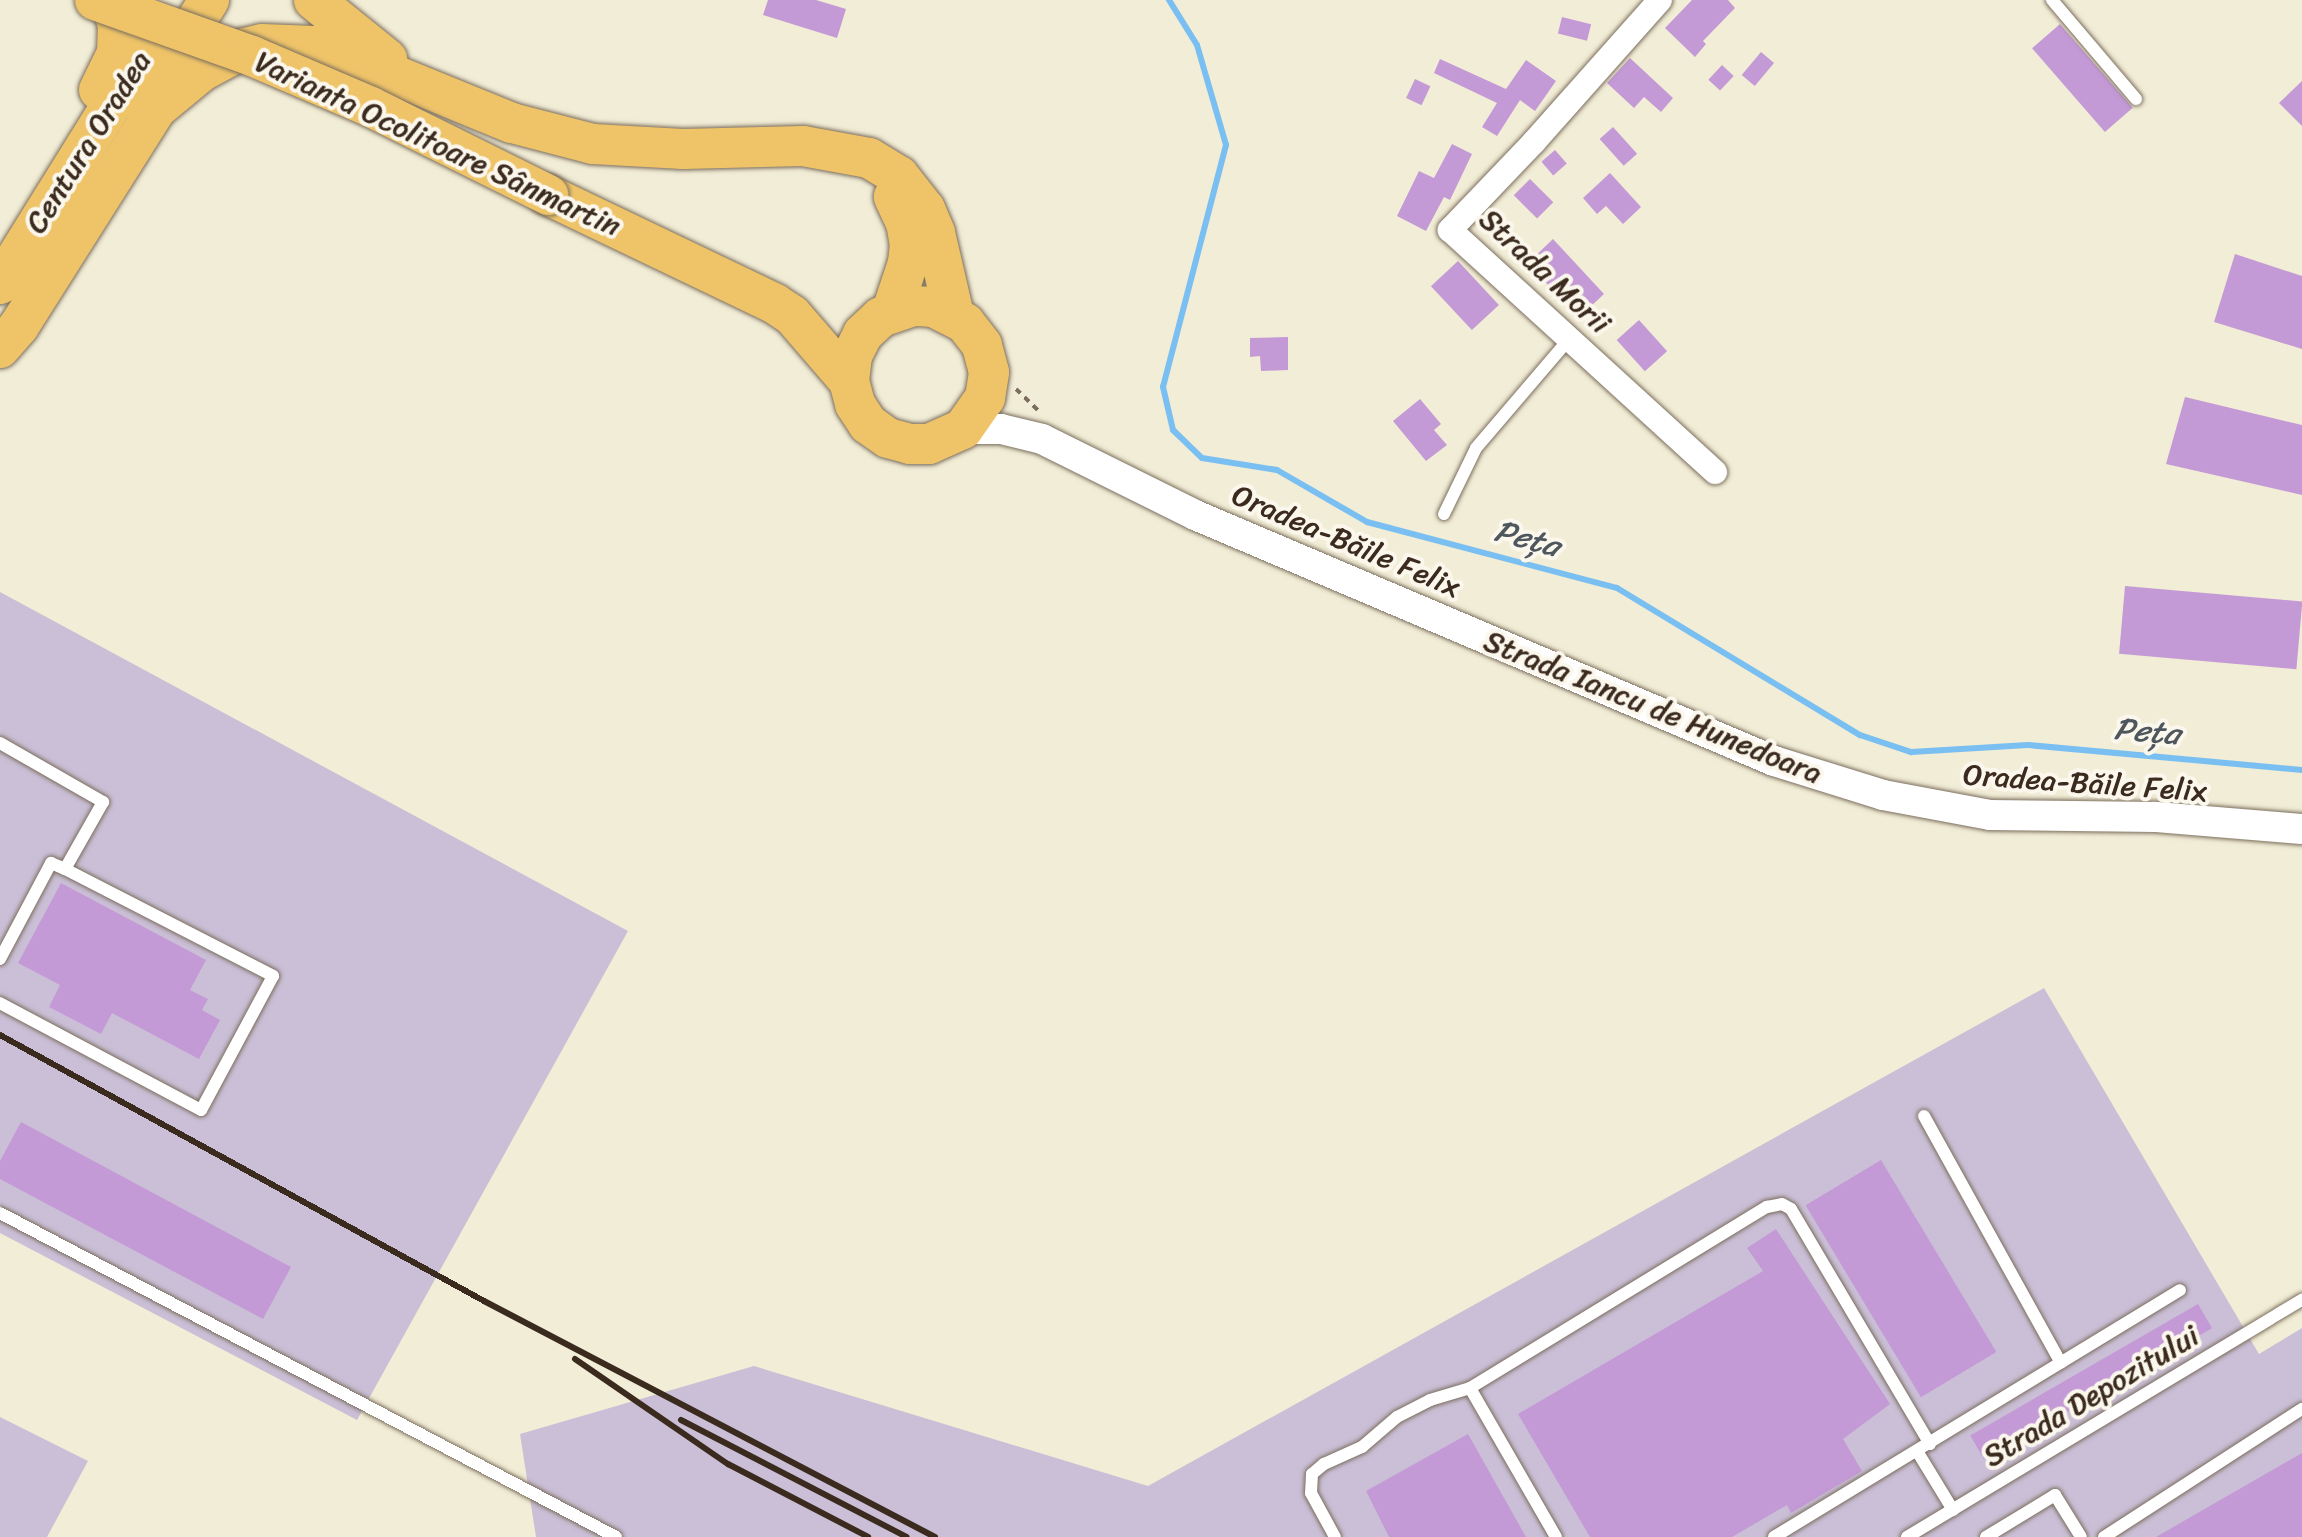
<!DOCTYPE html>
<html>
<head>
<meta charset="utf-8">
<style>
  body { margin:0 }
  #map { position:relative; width:2302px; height:1537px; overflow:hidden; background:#f2edd6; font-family:Sriracha,sans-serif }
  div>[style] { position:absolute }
  .industrial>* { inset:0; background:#cabfd6 }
  .stream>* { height:6px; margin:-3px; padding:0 3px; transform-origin:3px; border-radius:3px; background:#7abff1 }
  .building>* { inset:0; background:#c49ad6; transform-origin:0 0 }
  .path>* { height:4px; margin-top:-2px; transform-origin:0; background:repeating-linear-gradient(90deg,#7b6e5e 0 6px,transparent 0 12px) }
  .roads { filter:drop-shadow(0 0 2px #7b6e5e) drop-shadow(0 0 2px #7b6e5e) }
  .service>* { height:12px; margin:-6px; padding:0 6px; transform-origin:6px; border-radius:6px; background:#fff }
  .minor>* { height:24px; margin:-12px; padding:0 12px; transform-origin:12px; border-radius:12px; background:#fff }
  .tertiary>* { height:30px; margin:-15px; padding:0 15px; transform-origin:15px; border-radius:15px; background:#fff }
  .trunk>* { height:40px; margin:-20px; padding:0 20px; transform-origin:20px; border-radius:20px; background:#efc469 }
  .rail>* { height:6px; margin:-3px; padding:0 3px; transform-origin:3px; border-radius:3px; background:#3b2a1e }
  .bridges { filter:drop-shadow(0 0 2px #7b6e5e) drop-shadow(0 0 2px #7b6e5e) }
  .trunk-bridge>* { height:40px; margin:-20px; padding:0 20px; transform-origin:20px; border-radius:20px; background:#efc469 }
  span { translate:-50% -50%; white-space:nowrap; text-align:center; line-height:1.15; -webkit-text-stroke:8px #fbf7ec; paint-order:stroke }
  .street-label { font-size:30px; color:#3b2a1e }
  .water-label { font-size:32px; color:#4e575d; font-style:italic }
</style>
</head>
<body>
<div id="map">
  <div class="industrial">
    <div style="clip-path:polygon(0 592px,628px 931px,357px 1420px,0 1233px)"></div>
    <div style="clip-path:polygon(2044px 988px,2259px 1354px,2302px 1328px,2302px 1537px,536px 1537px,520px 1434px,754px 1366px,1148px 1486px)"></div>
    <div style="clip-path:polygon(0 1417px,88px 1461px,47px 1537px,0 1537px)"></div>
  </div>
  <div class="stream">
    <div style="left:1169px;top:0;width:53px;rotate:58.1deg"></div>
    <div style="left:1197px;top:45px;width:104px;rotate:73.8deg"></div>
    <div style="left:1226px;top:145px;width:250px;rotate:104.6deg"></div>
    <div style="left:1163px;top:387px;width:44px;rotate:76.9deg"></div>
    <div style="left:1173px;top:430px;width:40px;rotate:44deg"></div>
    <div style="left:1202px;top:458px;width:76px;rotate:9.1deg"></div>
    <div style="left:1277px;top:470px;width:104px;rotate:30deg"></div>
    <div style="left:1367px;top:522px;width:259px;rotate:14.8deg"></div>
    <div style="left:1617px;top:588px;width:284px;rotate:31.2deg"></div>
    <div style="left:1860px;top:735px;width:54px;rotate:18.4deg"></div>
    <div style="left:1911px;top:752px;width:117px;rotate:-3.4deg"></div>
    <div style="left:2028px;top:745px;width:275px;rotate:5.2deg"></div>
  </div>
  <div class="building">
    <div style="clip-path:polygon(768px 0,816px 0,846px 9px,837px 38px,763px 15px)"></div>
    <div style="clip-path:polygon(1692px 0,1728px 0,1735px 8px,1703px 41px,1706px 44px,1695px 57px,1665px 28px)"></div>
    <div style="left:1562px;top:17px;width:30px;height:17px;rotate:14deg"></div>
    <div style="left:2060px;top:24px;width:111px;height:37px;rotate:49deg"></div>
    <div style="left:1761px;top:52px;width:17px;height:30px;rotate:40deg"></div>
    <div style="clip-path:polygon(1630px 58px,1673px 98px,1661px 112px,1644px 97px,1634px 108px,1607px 83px)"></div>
    <div style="clip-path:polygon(1440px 59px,1506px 89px,1526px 60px,1556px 81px,1535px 111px,1520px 100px,1497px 136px,1482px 127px,1497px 103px,1434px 73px)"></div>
    <div style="left:1722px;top:65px;width:16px;height:20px;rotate:43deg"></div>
    <div style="left:1415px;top:79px;width:17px;height:21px;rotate:25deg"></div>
    <div style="clip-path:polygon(2302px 81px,2302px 126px,2279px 103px)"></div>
    <div style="left:1613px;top:127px;width:36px;height:18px;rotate:48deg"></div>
    <div style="clip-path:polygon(1452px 144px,1472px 154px,1450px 200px,1444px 197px,1426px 231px,1397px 216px,1419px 171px,1434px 178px)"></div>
    <div style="left:1555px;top:150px;width:18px;height:18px;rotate:49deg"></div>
    <div style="clip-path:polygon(1610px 173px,1641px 207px,1623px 224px,1606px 206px,1597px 214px,1583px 198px)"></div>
    <div style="left:1530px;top:179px;width:33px;height:23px;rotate:45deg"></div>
    <div style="clip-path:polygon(1553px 239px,1604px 294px,1588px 309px,1568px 287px,1558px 296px,1528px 263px)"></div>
    <div style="clip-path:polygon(2235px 254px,2302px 276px,2302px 349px,2214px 322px)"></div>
    <div style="left:1458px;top:261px;width:60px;height:37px;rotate:47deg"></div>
    <div style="left:1639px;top:320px;width:42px;height:30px;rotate:48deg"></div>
    <div style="clip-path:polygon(1288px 337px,1288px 370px,1261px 371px,1260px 356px,1250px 357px,1250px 338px)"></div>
    <div style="clip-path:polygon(2185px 397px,2302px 425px,2302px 495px,2166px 464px)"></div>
    <div style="clip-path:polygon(1420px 399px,1441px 424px,1434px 430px,1447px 445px,1426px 461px,1393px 421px)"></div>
    <div style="left:2125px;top:586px;width:178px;height:68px;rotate:5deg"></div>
    <div style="clip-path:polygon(61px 883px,206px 960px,190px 990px,208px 999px,202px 1010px,220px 1020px,199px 1059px,112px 1013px,101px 1034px,49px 1007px,60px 985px,18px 963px)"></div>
    <div style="clip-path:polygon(21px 1122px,291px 1267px,263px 1319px,0 1179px,0 1161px)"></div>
    <div style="left:1881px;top:1160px;width:224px;height:88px;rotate:59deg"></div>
    <div style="clip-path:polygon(1776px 1229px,1890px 1404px,1843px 1439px,1862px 1471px,1791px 1513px,1787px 1505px,1732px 1537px,1590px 1537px,1518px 1414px,1763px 1271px,1747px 1248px)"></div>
    <div style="left:2198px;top:1304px;width:28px;height:263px;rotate:60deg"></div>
    <div style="clip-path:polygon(1468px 1434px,1526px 1537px,1389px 1537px,1366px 1491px)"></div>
    <div style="clip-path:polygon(2302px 1453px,2302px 1537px,2156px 1537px)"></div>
  </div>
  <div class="path">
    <div style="left:1016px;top:389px;width:32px;rotate:44deg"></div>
  </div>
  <div class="roads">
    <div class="service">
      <div style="left:2052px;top:0;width:130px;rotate:49.7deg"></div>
      <div style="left:1444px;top:514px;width:73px;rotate:-64.1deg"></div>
      <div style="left:1476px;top:448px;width:145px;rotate:-49.5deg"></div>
      <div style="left:0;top:743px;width:119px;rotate:29.8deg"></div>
      <div style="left:103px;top:802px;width:77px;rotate:119.6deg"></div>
      <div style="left:65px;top:869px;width:234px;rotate:27.2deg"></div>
      <div style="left:273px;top:976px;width:152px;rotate:118.2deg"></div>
      <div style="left:201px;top:1110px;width:228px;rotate:-152deg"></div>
      <div style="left:0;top:959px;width:109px;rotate:-62deg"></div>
      <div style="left:51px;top:863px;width:15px;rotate:23deg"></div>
      <div style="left:1924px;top:1116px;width:282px;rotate:61deg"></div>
      <div style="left:0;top:1213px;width:696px;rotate:27.74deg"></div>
      <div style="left:1917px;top:1451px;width:69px;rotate:58.6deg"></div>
      <div style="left:1335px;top:1537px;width:50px;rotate:-118.6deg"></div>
      <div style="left:1311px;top:1493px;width:19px;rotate:-87deg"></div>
      <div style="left:1312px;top:1474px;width:16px;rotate:-40deg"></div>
      <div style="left:1324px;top:1464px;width:42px;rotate:-24.1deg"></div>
      <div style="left:1362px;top:1447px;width:46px;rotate:-40.6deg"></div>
      <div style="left:1397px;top:1417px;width:37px;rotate:-27deg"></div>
      <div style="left:1430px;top:1400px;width:42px;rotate:-16.7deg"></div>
      <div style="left:1556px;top:1537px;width:172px;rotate:-120deg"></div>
      <div style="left:1470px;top:1388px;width:348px;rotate:-31.4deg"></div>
      <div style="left:1767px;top:1207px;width:15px;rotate:-11deg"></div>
      <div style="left:1782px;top:1204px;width:10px;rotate:29deg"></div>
      <div style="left:1791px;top:1209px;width:273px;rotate:59.4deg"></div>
      <div style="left:1774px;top:1537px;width:475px;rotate:-31.3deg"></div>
      <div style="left:1907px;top:1537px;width:461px;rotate:-31deg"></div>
      <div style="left:1986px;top:1537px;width:81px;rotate:-31.3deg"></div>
      <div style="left:2055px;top:1495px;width:49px;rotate:58.2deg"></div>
      <div style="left:2104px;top:1537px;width:236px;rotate:-32.9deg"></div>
    </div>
    <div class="minor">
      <div style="left:1660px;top:0;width:190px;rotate:131.6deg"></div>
      <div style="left:1534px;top:142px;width:122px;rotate:133.7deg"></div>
      <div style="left:1450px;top:230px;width:359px;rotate:42.4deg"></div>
    </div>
    <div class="tertiary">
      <div style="left:963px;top:429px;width:38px"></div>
      <div style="left:1001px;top:429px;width:42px;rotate:13.7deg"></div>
      <div style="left:1042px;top:439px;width:171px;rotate:26.4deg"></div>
      <div style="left:1195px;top:515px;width:629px;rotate:23.02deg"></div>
      <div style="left:1774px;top:761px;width:114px;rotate:17.3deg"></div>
      <div style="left:1883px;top:795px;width:109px;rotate:10.6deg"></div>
      <div style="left:1990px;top:815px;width:166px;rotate:0.7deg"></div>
      <div style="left:2156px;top:817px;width:146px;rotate:4.7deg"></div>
    </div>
    <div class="trunk">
      <div style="left:314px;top:0;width:94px;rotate:38.9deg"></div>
      <div style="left:99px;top:90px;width:41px;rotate:-64.1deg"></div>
      <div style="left:117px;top:53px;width:28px;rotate:-88deg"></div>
      <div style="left:118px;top:25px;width:26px;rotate:-108deg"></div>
      <div style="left:143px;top:105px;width:124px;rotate:-57.8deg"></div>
      <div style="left:548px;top:195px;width:252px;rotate:25.6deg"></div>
      <div style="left:775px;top:304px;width:20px;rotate:33deg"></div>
      <div style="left:792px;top:315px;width:87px;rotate:49.2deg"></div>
      <div style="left:849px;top:381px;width:24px;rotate:75deg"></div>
      <div style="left:855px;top:404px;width:24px;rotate:57deg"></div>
      <div style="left:868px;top:424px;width:24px;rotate:35deg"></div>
      <div style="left:888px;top:438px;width:23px;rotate:15deg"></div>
      <div style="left:910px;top:444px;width:19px"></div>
      <div style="left:929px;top:444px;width:37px;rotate:-24deg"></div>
      <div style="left:963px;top:429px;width:38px;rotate:-55deg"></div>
      <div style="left:985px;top:398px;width:26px;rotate:-81deg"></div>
      <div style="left:989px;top:372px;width:28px;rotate:-105deg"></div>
      <div style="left:982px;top:345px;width:28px;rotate:-128deg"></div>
      <div style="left:965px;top:323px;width:35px;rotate:-153deg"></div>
      <div style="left:934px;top:307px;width:21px;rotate:-177deg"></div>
      <div style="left:913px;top:306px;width:34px;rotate:161deg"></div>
      <div style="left:881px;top:317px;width:25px;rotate:137deg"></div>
      <div style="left:863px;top:334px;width:25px;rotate:117deg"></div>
      <div style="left:852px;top:356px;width:25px;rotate:97deg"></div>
      <div style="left:0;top:284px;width:274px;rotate:-58.1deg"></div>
      <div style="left:892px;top:311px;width:51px;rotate:-71.6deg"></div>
      <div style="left:908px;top:263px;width:18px;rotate:-84deg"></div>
      <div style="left:910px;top:245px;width:22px;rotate:-100deg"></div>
      <div style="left:906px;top:223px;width:29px;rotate:-115deg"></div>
      <div style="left:0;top:348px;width:29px;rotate:-49deg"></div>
      <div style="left:19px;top:326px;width:257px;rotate:-57.7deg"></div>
      <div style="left:156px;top:109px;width:60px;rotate:-39.6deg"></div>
      <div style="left:202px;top:71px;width:49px;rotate:-28.1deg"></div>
      <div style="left:245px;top:48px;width:17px;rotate:-13deg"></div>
      <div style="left:262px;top:44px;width:52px;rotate:2.2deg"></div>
      <div style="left:314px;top:46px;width:38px;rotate:17deg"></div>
      <div style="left:350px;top:57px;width:175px;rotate:22.2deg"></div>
      <div style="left:512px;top:123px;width:84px;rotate:14.5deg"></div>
      <div style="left:593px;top:144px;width:90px;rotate:3.2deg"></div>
      <div style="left:683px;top:149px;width:120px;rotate:-1.4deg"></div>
      <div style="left:803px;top:146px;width:67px;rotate:10.3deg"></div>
      <div style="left:869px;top:158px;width:35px;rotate:31deg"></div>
      <div style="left:899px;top:176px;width:42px;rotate:51.8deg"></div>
      <div style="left:925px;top:209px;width:26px;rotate:67deg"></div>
      <div style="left:935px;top:233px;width:84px;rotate:77deg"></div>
    </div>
  </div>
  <div class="rail">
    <div style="left:0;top:1035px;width:552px;rotate:28.79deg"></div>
    <div style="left:484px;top:1301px;width:509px;rotate:27.62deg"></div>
    <div style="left:575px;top:1359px;width:186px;rotate:34.5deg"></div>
    <div style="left:728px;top:1464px;width:158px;rotate:27.5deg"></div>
    <div style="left:681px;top:1420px;width:254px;rotate:27.4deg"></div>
  </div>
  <div class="bridges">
    <div class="trunk-bridge">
      <div style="left:95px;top:0;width:167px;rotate:19.6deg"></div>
      <div style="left:252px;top:56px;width:129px;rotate:23.2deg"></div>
      <div style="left:371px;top:107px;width:198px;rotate:26.4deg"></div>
    </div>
  </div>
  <div class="street-label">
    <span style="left:88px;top:142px;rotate:-58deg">Centura Oradea</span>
    <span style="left:438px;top:144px;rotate:25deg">Varianta Ocolitoare Sânmartin</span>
    <span style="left:1545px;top:271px;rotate:43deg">Strada Morii</span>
    <span style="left:1346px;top:541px;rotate:23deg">Oradea-Băile Felix</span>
    <span style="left:1653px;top:707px;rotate:22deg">Strada Iancu de Hunedoara</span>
    <span style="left:2085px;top:783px;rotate:4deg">Oradea-Băile Felix</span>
    <span style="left:2091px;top:1396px;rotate:-31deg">Strada Depozitului</span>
  </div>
  <div class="water-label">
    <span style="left:1527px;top:539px;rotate:15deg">Peța</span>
    <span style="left:2147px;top:732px;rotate:5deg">Peța</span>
  </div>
</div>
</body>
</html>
